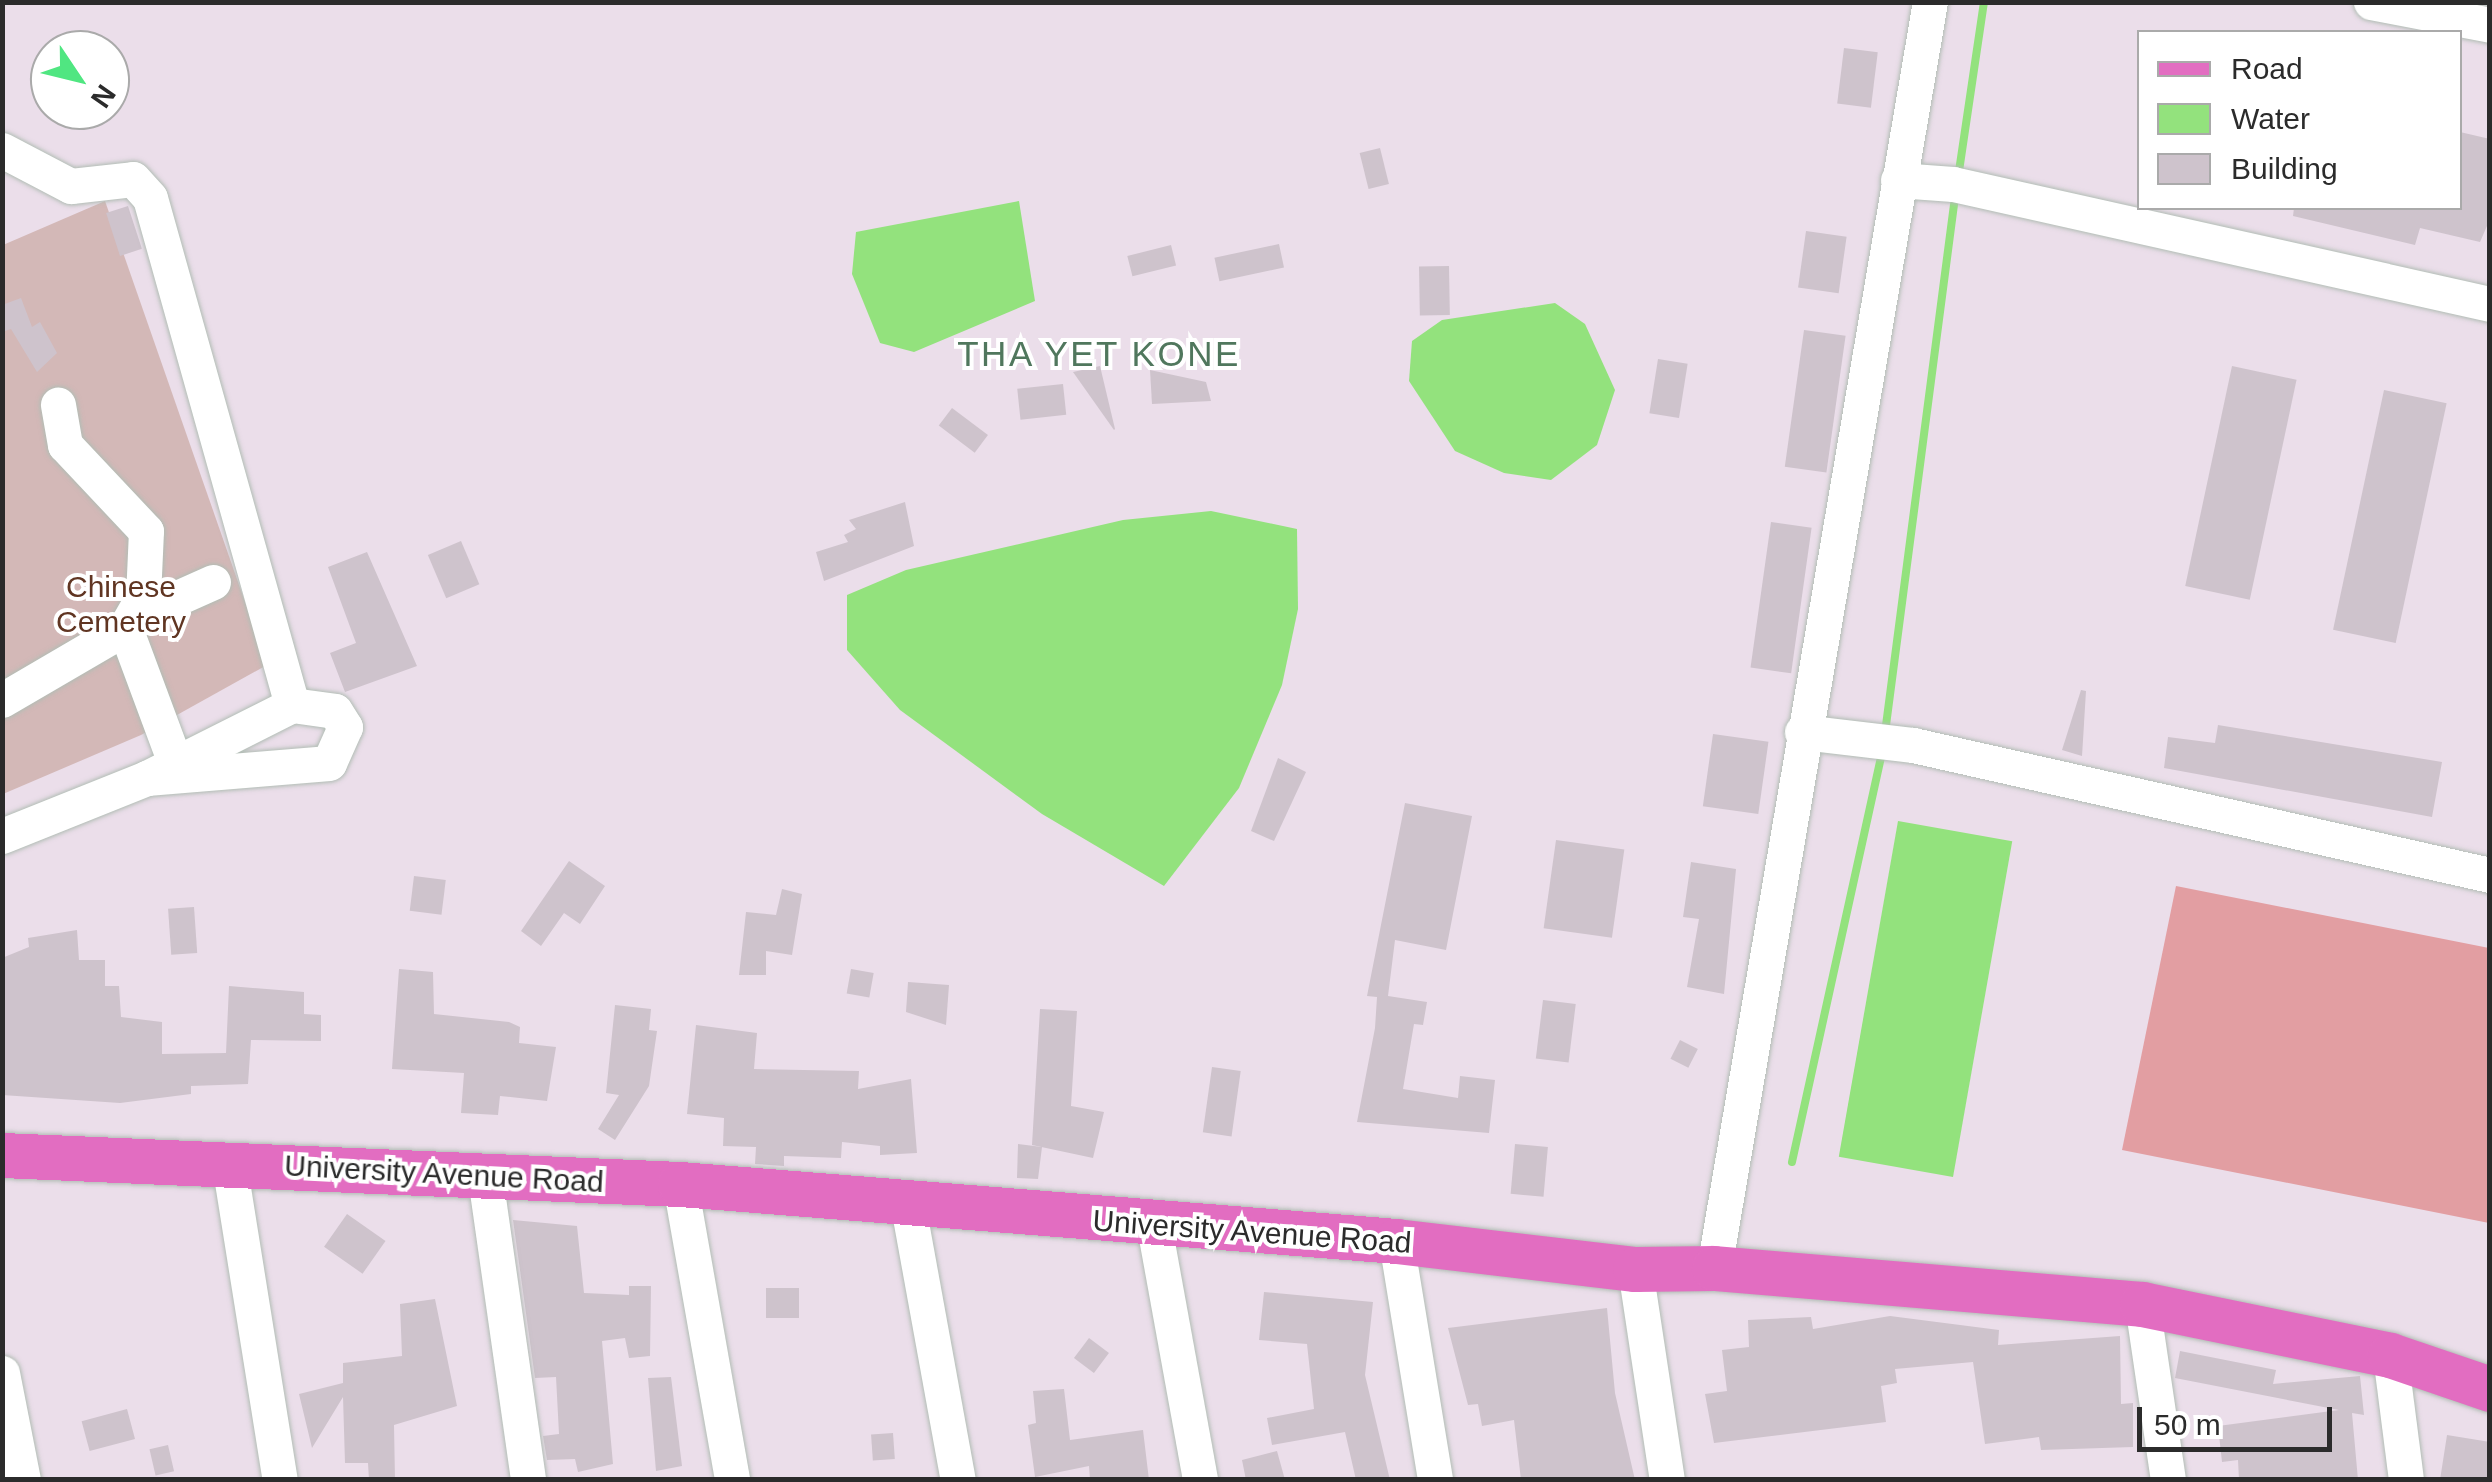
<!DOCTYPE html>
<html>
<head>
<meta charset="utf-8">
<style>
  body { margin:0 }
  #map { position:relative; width:2492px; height:1482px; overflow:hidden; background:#ebdeea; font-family:Arial,sans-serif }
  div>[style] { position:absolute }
  .cemetery>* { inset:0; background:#d3b8b7 }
  .pitch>* { inset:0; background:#e29ea2 }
  .water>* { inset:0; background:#93e27d; transform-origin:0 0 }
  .stream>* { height:8px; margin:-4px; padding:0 4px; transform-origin:4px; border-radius:4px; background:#93e27d }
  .building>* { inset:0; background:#cec3cc; transform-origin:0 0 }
  .roads { filter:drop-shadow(0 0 2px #b2bdb5) drop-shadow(0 0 2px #b2bdb5) }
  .minor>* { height:35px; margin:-17.5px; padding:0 17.5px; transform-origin:17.5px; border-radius:17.5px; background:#fff }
  .major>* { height:45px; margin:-22.5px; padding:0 22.5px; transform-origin:22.5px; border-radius:22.5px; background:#e26dc1 }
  span { translate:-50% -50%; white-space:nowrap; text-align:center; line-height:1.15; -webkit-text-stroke:8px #fff; paint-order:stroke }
  .park-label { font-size:30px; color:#603522 }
  .street-label { font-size:30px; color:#2b2b2b }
  .quarter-label { font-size:35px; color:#50775d; letter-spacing:2.5px }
  .frame { position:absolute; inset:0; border:5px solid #2b2b2b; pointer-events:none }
  .legend { position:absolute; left:2137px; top:30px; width:325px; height:180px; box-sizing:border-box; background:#fff; border:2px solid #aaa; margin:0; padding:12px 18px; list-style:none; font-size:30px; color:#2b2b2b }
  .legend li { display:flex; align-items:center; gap:20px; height:50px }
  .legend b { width:50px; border:2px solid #aaa }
  .north { position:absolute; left:30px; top:30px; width:100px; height:100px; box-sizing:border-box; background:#fff; border:2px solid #aaa; border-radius:50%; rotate:125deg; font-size:28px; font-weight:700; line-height:40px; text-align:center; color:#2b2b2b }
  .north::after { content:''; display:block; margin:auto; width:35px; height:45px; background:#50e681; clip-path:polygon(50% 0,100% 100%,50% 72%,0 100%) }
  .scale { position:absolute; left:2137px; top:1407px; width:195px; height:45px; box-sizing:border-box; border:5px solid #2b2b2b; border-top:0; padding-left:12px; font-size:30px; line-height:35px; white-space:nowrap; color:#2b2b2b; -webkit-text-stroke:8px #fff; paint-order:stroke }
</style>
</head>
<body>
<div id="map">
  <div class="cemetery">
    <div style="clip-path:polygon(105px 201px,267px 665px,141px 735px,3px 794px,3px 245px)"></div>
  </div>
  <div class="pitch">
    <div style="clip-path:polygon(2176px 886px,2489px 948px,2489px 1223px,2122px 1150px)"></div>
  </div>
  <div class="water">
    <div style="clip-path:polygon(1019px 201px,1035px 301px,914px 352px,880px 343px,852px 274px,856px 232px)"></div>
    <div style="clip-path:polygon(1555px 303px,1585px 324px,1615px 390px,1597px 445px,1551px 480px,1504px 473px,1455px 451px,1409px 381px,1412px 341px,1442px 320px)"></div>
    <div style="clip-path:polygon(1211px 511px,1297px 529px,1298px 609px,1282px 685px,1239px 788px,1164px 886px,1042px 814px,900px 710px,847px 650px,847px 595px,906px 570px,1123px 520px)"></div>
    <div style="left:1898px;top:821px;width:116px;height:341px;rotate:10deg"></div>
  </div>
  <div class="stream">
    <div style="left:1958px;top:178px;width:178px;rotate:-81.6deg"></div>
    <div style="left:1885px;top:733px;width:541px;rotate:-82.56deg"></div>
    <div style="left:1792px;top:1162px;width:420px;rotate:-77.6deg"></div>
  </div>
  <div class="building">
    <div style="left:1844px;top:48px;width:34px;height:56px;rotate:7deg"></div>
    <div style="clip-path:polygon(2460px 132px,2490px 139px,2490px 219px,2480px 242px,2420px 228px,2415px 245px,2293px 216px,2294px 208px,2460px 208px)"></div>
    <div style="left:1380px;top:148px;width:37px;height:21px;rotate:76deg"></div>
    <div style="left:128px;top:206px;width:45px;height:23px;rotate:72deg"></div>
    <div style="left:1806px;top:231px;width:41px;height:57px;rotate:8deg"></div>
    <div style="left:1279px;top:244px;width:24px;height:66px;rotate:78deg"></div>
    <div style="left:1171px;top:245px;width:21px;height:45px;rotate:76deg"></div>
    <div style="left:1449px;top:266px;width:49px;height:30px;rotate:89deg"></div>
    <div style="clip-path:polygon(21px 298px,32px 327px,40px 322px,57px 353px,37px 372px,11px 329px,2px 332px,2px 305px)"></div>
    <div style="left:1804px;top:330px;width:42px;height:138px;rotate:8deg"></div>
    <div style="left:1658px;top:359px;width:30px;height:55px;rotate:9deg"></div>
    <div style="clip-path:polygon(1100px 366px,1115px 429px,1114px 430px,1073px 372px)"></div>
    <div style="left:2232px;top:366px;width:66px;height:225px;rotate:12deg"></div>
    <div style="clip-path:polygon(1150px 370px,1206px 382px,1211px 401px,1152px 404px)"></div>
    <div style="left:1063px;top:384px;width:31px;height:46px;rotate:84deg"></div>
    <div style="left:2384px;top:390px;width:64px;height:245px;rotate:12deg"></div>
    <div style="left:952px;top:408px;width:45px;height:22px;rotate:37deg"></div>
    <div style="clip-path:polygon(905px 502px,914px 546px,824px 581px,816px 552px,848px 542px,844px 535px,856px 529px,849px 520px)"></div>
    <div style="left:1771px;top:522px;width:41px;height:147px;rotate:8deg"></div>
    <div style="left:461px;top:541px;width:47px;height:36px;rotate:67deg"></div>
    <div style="clip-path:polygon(367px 552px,417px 666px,345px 692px,330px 653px,356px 643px,328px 567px)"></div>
    <div style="clip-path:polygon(2081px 690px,2086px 691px,2082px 756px,2062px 750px)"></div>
    <div style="clip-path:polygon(2218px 725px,2442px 762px,2432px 817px,2164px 768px,2168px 737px,2215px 743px)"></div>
    <div style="left:1713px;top:734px;width:56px;height:73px;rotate:8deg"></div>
    <div style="clip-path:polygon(1278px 758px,1306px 772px,1274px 841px,1251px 831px)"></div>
    <div style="clip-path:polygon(1405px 803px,1472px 816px,1446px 950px,1395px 940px,1388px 996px,1427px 1002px,1423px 1025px,1414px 1024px,1403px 1089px,1458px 1098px,1460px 1076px,1495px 1080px,1489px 1133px,1357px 1122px,1375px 1028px,1377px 997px,1367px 996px)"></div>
    <div style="left:1556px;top:840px;width:69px;height:89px;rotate:8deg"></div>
    <div style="clip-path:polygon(569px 861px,605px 886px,580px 924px,564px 913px,541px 946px,521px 931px)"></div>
    <div style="clip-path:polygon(1691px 862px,1736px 869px,1724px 994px,1687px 987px,1699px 919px,1683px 917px)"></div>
    <div style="left:414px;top:876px;width:32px;height:35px;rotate:7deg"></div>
    <div style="clip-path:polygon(782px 889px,802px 894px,792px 955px,766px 951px,766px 975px,739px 975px,746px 912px,776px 915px)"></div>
    <div style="left:194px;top:907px;width:46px;height:26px;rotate:86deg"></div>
    <div style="clip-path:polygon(77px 930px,79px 960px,105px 960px,105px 986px,119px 986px,121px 1017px,162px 1022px,162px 1054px,226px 1053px,229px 986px,304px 992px,304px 1014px,321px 1015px,321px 1041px,251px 1040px,248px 1084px,191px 1086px,191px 1094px,120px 1103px,2px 1095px,2px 958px,29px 947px,28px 938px)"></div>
    <div style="clip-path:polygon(399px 969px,433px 972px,434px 1014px,509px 1022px,520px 1027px,519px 1043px,556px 1047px,547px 1101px,500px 1096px,498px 1115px,461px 1113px,464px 1073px,392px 1069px)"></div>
    <div style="left:851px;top:969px;width:23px;height:25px;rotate:10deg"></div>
    <div style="clip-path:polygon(908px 982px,949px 985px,946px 1025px,906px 1012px)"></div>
    <div style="left:1543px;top:1000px;width:33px;height:59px;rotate:7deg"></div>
    <div style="clip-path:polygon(615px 1005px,651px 1009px,649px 1030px,657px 1031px,649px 1086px,615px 1140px,598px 1129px,619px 1095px,606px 1093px)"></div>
    <div style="clip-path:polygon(1040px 1009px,1077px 1011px,1071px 1106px,1104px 1112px,1093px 1158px,1032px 1145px)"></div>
    <div style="clip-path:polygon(696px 1025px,757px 1033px,754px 1069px,859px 1071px,858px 1089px,911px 1079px,917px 1153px,880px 1155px,880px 1146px,842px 1142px,841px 1158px,784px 1156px,784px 1166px,755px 1164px,756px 1147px,723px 1146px,724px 1118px,687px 1114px)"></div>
    <div style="left:1680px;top:1040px;width:20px;height:21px;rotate:27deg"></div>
    <div style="left:1212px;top:1067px;width:29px;height:66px;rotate:8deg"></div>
    <div style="clip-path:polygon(1018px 1144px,1042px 1147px,1038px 1179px,1017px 1178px)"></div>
    <div style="left:1515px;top:1144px;width:33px;height:50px;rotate:5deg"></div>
    <div style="left:347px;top:1214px;width:47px;height:40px;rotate:35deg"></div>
    <div style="clip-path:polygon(513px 1220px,577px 1226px,584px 1293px,629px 1295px,629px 1286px,651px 1286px,650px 1356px,629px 1358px,625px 1338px,602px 1341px,613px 1464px,578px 1472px,575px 1459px,547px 1460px,543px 1436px,559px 1434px,556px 1377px,535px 1378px)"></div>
    <div style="left:766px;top:1288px;width:33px;height:30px"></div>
    <div style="clip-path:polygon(1264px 1292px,1373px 1302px,1365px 1375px,1390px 1480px,1356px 1480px,1345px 1432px,1272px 1445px,1267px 1418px,1314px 1409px,1307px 1344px,1259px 1340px)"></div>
    <div style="clip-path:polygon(435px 1299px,457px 1406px,394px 1425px,395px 1480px,369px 1480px,368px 1463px,345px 1463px,343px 1397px,312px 1448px,299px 1394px,343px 1383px,343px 1363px,402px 1356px,400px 1304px)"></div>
    <div style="clip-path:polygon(1607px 1308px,1615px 1393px,1635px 1480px,1521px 1480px,1514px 1420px,1482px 1426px,1478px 1404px,1468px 1405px,1448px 1328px)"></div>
    <div style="clip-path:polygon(1890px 1316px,1999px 1330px,1998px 1345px,2120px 1336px,2121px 1404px,2133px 1403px,2133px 1447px,2041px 1450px,2039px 1437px,1985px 1444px,1973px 1362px,1895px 1369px,1897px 1383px,1881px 1386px,1886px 1422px,1714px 1443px,1705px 1394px,1727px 1391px,1722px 1350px,1749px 1347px,1748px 1320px,1811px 1317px,1813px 1329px)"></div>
    <div style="left:1089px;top:1338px;width:25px;height:25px;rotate:37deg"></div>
    <div style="clip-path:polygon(2180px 1351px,2276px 1370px,2273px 1384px,2360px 1376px,2364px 1415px,2352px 1413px,2358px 1480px,2239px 1480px,2238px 1460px,2222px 1462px,2218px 1426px,2339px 1410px,2175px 1378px)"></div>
    <div style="clip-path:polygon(671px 1377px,682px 1466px,656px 1471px,648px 1378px)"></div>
    <div style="clip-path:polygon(1064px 1389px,1070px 1440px,1143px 1430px,1149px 1480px,1090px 1480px,1089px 1466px,1035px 1477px,1028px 1425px,1036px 1423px,1033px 1391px)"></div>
    <div style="left:127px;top:1409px;width:31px;height:47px;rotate:75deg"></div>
    <div style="left:893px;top:1433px;width:26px;height:22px;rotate:86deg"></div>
    <div style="clip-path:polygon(2447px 1435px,2490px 1442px,2490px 1480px,2440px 1480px)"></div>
    <div style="left:168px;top:1445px;width:27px;height:19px;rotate:77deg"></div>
    <div style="clip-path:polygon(1277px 1451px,1285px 1480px,1246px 1480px,1242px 1460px)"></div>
  </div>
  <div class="roads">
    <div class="minor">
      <div style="left:2371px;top:2px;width:121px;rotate:10.9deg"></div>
      <div style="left:2px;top:150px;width:78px;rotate:27.6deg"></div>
      <div style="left:71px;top:186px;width:62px;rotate:-6.4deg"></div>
      <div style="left:133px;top:179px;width:25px;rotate:48deg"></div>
      <div style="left:150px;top:198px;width:527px;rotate:74.35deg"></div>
      <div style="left:1898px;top:180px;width:55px;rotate:4.2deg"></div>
      <div style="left:1953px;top:184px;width:550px;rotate:12.6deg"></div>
      <div style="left:139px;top:615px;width:81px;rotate:-24deg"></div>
      <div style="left:125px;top:628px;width:146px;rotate:69.6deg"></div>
      <div style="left:2px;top:700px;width:143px;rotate:-30.3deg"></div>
      <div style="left:125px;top:628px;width:36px;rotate:-60deg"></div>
      <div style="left:143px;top:597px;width:66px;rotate:-87.4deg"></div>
      <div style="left:146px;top:531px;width:118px;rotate:-133.3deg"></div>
      <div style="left:65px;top:445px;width:41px;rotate:-99.9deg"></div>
      <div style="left:1802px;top:732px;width:112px;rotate:6.7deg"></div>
      <div style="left:1913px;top:745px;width:591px;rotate:12.7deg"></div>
      <div style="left:2px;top:836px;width:156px;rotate:-21.8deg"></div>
      <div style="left:147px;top:778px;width:162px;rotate:-26.7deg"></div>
      <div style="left:292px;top:705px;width:43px;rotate:7.9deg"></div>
      <div style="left:335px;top:711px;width:19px;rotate:58deg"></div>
      <div style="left:345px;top:727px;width:39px;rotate:114deg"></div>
      <div style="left:329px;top:763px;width:183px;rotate:175.3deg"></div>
      <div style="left:229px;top:1163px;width:321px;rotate:80.9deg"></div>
      <div style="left:485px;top:1177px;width:306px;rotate:81.9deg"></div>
      <div style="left:680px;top:1184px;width:301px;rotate:80deg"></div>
      <div style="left:908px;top:1206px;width:279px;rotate:79.7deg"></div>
      <div style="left:1154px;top:1226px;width:258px;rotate:79.7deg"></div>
      <div style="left:1396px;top:1241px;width:242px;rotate:80.7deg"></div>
      <div style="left:1714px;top:1268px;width:1284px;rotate:-80.32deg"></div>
      <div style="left:1635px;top:1269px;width:213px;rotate:81.4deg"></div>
      <div style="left:2142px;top:1304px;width:178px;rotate:81.6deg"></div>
      <div style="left:2390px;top:1355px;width:126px;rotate:82.7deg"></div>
      <div style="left:2px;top:1373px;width:109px;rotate:78.9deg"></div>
    </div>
    <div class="major">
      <div style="left:2px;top:1155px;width:679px;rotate:2.45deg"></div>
      <div style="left:680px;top:1184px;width:718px;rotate:4.55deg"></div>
      <div style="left:1396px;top:1241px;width:241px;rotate:6.7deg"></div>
      <div style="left:1635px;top:1269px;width:79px;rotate:-0.7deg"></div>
      <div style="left:1714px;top:1268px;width:430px;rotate:4.8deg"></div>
      <div style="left:2142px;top:1304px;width:253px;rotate:11.6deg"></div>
      <div style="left:2390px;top:1355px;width:106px;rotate:18.8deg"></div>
    </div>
  </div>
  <div class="park-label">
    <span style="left:121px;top:604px">Chinese<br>Cemetery</span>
  </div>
  <div class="street-label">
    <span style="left:444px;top:1174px;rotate:3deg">University Avenue Road</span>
    <span style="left:1252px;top:1232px;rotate:4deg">University Avenue Road</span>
  </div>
  <div class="quarter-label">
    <span style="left:1099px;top:354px">THA YET KONE</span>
  </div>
  <div class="frame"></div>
  <ul class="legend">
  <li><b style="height:12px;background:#e26dc1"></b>Road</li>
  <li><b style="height:28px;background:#93e27d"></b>Water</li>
  <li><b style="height:28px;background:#cec3cc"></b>Building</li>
  </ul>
  <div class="north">N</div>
  <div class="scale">50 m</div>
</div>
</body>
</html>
